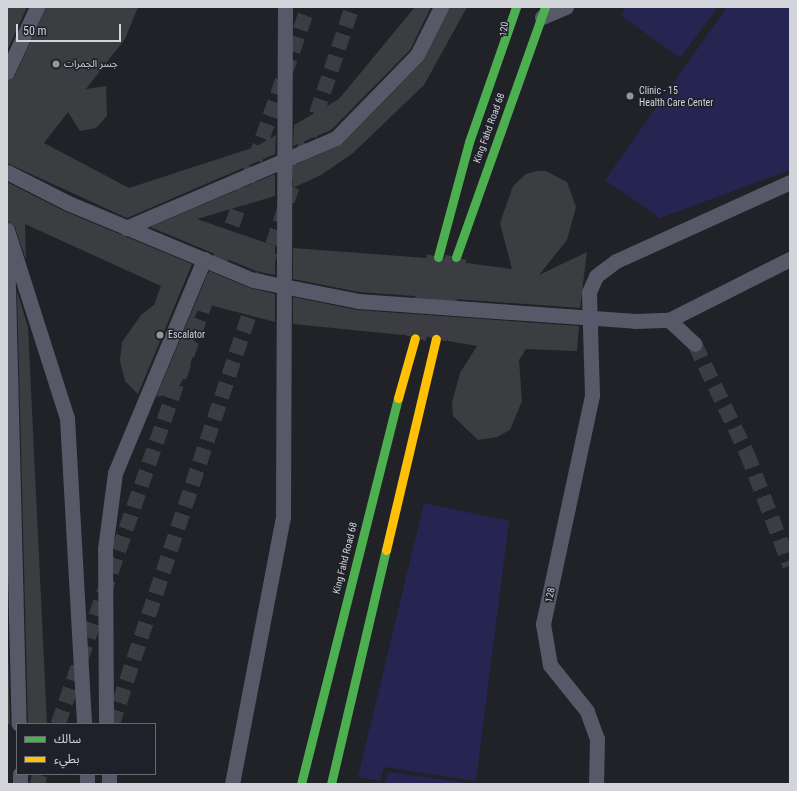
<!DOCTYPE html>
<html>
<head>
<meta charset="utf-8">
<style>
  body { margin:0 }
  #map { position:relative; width:797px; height:791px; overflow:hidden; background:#212227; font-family:"Roboto Condensed","Noto Sans Arabic",sans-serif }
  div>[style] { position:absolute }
  .green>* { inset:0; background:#262551 }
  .building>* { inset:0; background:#3c3d41 }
  .street-tunnel>* { height:15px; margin-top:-7.5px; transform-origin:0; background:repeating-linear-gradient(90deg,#3c3d42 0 15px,transparent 0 23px) }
  .primary-tunnel>* { height:22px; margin-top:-11px; transform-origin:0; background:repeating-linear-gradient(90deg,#3c3d42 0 22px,transparent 0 33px) }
  .street>* { height:15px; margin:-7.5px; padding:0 7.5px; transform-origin:7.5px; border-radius:7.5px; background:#585968 }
  .fast>* { height:9px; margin:-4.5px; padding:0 4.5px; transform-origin:4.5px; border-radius:4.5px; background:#4caf50 }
  .slow>* { height:9px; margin:-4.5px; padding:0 4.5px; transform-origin:4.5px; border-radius:4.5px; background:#ffc107 }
  .dots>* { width:11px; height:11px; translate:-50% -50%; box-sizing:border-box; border:2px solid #1f2029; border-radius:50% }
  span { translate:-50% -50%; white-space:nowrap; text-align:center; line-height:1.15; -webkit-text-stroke:3px #1f2029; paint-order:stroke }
  .street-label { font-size:10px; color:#d3d4da }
  .poi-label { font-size:10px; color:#d3d4da }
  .left { translate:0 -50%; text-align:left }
  .frame { position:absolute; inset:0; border:8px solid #d3d4da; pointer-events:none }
  .legend { position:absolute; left:16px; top:723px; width:140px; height:52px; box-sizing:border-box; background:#1f2029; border:1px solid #676870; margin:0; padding:5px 7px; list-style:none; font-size:12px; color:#d3d4da }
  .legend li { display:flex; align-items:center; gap:8px; height:20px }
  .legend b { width:20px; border:1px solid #676870 }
  .scale { position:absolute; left:16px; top:24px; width:105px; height:18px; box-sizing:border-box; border:2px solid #d3d4da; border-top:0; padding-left:5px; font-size:12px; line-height:14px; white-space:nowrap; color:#d3d4da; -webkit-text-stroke:3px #1f2029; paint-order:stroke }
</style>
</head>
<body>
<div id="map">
  <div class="green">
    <div style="clip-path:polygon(625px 7px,718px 7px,680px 58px,621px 15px)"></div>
    <div style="clip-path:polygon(727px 7px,790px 7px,790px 170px,660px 218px,605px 180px)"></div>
    <div style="clip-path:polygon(424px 503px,509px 521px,476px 781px,384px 767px,380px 781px,358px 777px)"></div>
    <div style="clip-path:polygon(388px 772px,472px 784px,385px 784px)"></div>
  </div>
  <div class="building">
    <div style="clip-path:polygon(7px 7px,27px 7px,7px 51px)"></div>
    <div style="clip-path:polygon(46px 7px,138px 7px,125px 39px,86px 89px,106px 86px,107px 116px,96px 128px,80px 131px,68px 112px,44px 143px,129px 188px,255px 147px,276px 135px,275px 154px,127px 218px,7px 163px,7px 81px,15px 76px)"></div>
    <div style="clip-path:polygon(415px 7px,431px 7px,410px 50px,331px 130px,293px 146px,294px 125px,339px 99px)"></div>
    <div style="clip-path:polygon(450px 7px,467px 7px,424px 85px,353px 153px,321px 175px,293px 188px,293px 166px,342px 144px,423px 61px)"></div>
    <div style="clip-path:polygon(537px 171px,546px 171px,567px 182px,576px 207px,567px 240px,539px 275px,587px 252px,580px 308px,359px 292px,293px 279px,293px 248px,426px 258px,435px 269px,447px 266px,459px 269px,467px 263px,512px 269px,500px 223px,513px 186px,526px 174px)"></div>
    <div style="clip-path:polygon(275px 174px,275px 196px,197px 219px,275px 246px,275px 275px,256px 271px,150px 227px)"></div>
    <div style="clip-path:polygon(7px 182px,64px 211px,192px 264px,138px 394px,125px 381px,120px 361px,122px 342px,141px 315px,154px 305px,161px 286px,25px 224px,26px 260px,15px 227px,7px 221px)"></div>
    <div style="clip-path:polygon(209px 271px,250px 288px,275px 294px,275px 322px,202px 303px,193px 320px,195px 348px,189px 369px,175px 393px,156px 397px)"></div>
    <div style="clip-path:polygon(17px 291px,28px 327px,47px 724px,28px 724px)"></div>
    <div style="clip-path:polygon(293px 297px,357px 310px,579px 326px,577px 351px,526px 349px,519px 360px,522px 401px,510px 430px,497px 437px,478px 440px,453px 416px,452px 402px,460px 373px,477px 346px,448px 341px,445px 330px,438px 327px,426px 332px,412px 326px,403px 335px,293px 324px)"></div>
    <div style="clip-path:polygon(7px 605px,10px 724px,7px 724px)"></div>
  </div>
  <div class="street-tunnel">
    <div style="left:695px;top:344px;width:121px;rotate:64.5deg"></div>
    <div style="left:747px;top:453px;width:120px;rotate:69deg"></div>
    <div style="left:58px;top:724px;width:759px;rotate:-70.78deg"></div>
    <div style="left:112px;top:724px;width:756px;rotate:-71.49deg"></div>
    <div style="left:37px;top:784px;width:10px;rotate:-73deg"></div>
  </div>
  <div class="primary-tunnel">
    <div style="left:415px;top:338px;width:84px;rotate:-74.1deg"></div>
    <div style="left:436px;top:339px;width:84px;rotate:-76.3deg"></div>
  </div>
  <div class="street">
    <div style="left:542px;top:17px;width:26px;rotate:-23deg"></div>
    <div style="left:7px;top:72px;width:72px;rotate:-65.2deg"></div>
    <div style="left:7px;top:172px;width:68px;rotate:26.9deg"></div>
    <div style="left:68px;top:203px;width:200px;rotate:22.6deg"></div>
    <div style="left:253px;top:280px;width:107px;rotate:11.3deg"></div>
    <div style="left:358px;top:301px;width:278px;rotate:4.1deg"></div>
    <div style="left:635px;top:321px;width:34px;rotate:-2deg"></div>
    <div style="left:669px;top:320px;width:136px;rotate:-26.8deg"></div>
    <div style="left:126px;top:228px;width:228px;rotate:-23.2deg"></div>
    <div style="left:336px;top:138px;width:116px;rotate:-45.7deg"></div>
    <div style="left:417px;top:55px;width:54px;rotate:-63.4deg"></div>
    <div style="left:7px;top:230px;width:197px;rotate:72.3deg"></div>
    <div style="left:67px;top:418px;width:306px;rotate:86.8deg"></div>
    <div style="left:7px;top:247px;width:477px;rotate:88.6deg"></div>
    <div style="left:669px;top:320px;width:35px;rotate:43deg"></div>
    <div style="left:106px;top:724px;width:175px;rotate:-90.3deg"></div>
    <div style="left:105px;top:549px;width:77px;rotate:-82.5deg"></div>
    <div style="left:115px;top:473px;width:232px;rotate:-67.4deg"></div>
    <div style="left:20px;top:774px;width:10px;rotate:90deg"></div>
    <div style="left:87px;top:774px;width:10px;rotate:90deg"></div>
    <div style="left:109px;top:774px;width:10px;rotate:90deg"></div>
    <div style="left:232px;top:784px;width:272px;rotate:-79.2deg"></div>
    <div style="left:283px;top:517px;width:510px;rotate:-89.78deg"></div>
    <div style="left:596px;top:784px;width:45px;rotate:-88.7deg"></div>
    <div style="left:597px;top:739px;width:30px;rotate:-110deg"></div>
    <div style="left:587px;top:711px;width:59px;rotate:-128.8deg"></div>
    <div style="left:550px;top:665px;width:42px;rotate:-99.7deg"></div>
    <div style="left:543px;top:624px;width:234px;rotate:-77.9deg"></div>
    <div style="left:592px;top:395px;width:103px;rotate:-91.7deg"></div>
    <div style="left:589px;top:292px;width:17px;rotate:-66deg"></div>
    <div style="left:596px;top:276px;width:25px;rotate:-37deg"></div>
    <div style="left:616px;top:261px;width:191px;rotate:-24.4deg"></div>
  </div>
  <div class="fast">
    <div style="left:438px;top:257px;width:119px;rotate:-74.9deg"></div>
    <div style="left:469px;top:142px;width:143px;rotate:-70.8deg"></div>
    <div style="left:456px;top:257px;width:265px;rotate:-70.4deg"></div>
    <div style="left:301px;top:784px;width:398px;rotate:-75.9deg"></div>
    <div style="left:331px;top:784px;width:240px;rotate:-76.8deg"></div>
  </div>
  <div class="slow">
    <div style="left:398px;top:398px;width:62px;rotate:-74.2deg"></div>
    <div style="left:386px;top:550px;width:217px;rotate:-76.7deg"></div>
  </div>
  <div class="dots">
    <div style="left:56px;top:64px;background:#95969b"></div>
    <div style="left:630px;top:96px;background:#95969b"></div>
    <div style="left:160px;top:335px;background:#95969b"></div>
  </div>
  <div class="street-label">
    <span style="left:504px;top:29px;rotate:-84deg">120</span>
    <span style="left:489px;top:128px;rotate:-70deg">King Fahd Road 68</span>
    <span style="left:345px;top:558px;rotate:-76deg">King Fahd Road 68</span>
    <span style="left:550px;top:595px;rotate:-78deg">128</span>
  </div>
  <div class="poi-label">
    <span class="left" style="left:64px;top:64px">جسر الجمرات</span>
    <span class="left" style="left:639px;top:96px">Clinic - 15<br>Health Care Center</span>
    <span class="left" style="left:168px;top:335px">Escalator</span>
  </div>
  <div class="frame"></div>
  <ul class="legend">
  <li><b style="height:5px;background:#4caf50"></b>سالك</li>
  <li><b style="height:5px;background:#ffc107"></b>بطيء</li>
  </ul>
  <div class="scale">50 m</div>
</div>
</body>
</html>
